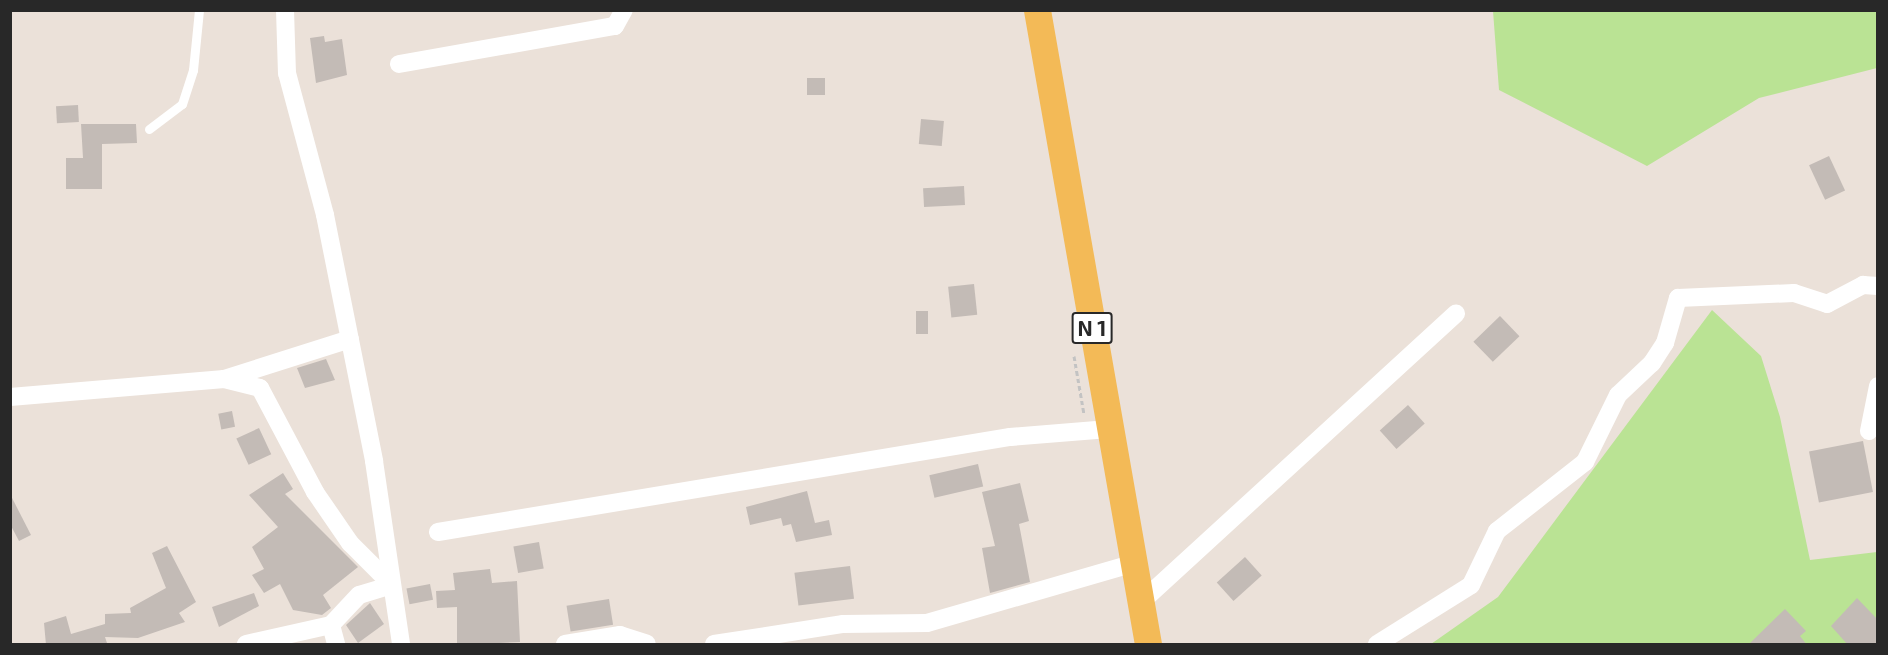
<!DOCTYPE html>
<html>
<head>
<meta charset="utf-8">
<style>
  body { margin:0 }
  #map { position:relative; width:1888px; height:655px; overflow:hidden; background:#ebe1d9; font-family:"Exo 2",sans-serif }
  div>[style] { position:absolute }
  .green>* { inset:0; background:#bae394 }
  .building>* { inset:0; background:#c3bbb6; transform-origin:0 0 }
  .path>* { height:3px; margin-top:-1.5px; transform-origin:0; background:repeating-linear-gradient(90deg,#c3c3c3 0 4.5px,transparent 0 7.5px) }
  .lane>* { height:9px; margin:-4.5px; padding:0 4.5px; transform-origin:4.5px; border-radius:4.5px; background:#fff }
  .street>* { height:18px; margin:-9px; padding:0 9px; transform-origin:9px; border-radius:9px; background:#fff }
  .primary>* { height:27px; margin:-13.5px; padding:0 13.5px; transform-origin:13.5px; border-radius:13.5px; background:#f3ba57 }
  span { translate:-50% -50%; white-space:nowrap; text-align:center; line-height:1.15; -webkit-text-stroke:4.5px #fff; paint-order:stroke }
  .shield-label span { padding:2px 4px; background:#fff; border:2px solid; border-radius:4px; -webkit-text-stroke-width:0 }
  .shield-label { font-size:21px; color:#282828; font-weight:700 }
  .frame { position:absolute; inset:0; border:12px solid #282828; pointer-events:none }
</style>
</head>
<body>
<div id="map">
  <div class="green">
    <div style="clip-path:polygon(1493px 11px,1877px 11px,1877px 68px,1759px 98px,1647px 166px,1499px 90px)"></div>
    <div style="clip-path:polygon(1712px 310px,1761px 356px,1780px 417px,1810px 560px,1877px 552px,1877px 644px,1431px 644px,1498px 597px)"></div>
  </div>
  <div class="building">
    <div style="clip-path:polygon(324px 36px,325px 42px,342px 39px,347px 75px,316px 83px,310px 38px)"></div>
    <div style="left:807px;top:78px;width:18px;height:17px"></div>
    <div style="left:78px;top:105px;width:17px;height:22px;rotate:87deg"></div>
    <div style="left:921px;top:119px;width:23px;height:25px;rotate:5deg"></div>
    <div style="clip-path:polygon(81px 124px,136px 124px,137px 143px,102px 144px,102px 189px,66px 189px,66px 158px,83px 158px)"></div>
    <div style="left:1829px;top:156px;width:38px;height:22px;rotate:65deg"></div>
    <div style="left:964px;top:186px;width:19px;height:41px;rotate:87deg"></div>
    <div style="left:974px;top:284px;width:31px;height:26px;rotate:84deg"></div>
    <div style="left:916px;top:311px;width:12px;height:23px"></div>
    <div style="left:1500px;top:316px;width:28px;height:37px;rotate:46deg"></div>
    <div style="clip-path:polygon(326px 359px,335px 380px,305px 388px,297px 368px)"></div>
    <div style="left:1408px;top:405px;width:25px;height:38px;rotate:48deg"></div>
    <div style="left:232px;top:411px;width:16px;height:14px;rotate:79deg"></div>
    <div style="left:259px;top:428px;width:29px;height:25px;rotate:65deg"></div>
    <div style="left:1863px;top:441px;width:52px;height:55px;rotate:79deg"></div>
    <div style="left:978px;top:464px;width:23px;height:50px;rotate:77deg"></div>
    <div style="clip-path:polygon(283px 473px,293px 489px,285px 494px,358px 567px,323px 595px,331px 608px,322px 615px,293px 610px,280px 584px,264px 593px,252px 575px,264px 569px,252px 547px,278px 527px,249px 495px)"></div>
    <div style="clip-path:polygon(1020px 483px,1029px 521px,1019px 524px,1030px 582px,990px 593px,982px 548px,995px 546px,982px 492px)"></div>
    <div style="clip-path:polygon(807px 491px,815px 523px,829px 520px,832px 535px,796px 542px,791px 524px,783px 526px,781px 518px,750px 525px,746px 507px)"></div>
    <div style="clip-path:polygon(10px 494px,31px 535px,19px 541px,10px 524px)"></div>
    <div style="left:539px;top:542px;width:27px;height:26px;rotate:80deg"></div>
    <div style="clip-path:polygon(167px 546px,196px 602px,179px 613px,185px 622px,138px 638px,105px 637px,107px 643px,100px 645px,46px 645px,44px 623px,66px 616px,71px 634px,105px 624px,105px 614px,131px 613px,130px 608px,166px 588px,152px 553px)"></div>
    <div style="left:1245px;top:557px;width:25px;height:38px;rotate:48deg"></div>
    <div style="left:850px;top:566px;width:33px;height:56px;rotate:83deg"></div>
    <div style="clip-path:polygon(490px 569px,492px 583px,517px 581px,520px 642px,457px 645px,457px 607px,437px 608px,436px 591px,455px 590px,453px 573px)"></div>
    <div style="left:430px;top:584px;width:16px;height:24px;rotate:79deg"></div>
    <div style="clip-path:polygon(254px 593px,259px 606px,219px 627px,212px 607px)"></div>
    <div style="clip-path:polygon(1857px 598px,1878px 620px,1878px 645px,1848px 645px,1831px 626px)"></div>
    <div style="left:609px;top:599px;width:26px;height:43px;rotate:81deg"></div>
    <div style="clip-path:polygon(370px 603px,384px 624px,358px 643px,346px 625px)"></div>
    <div style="clip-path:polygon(1785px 609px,1806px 631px,1800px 636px,1807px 645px,1748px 645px)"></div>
  </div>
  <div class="path">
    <div style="left:1074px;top:356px;width:59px;rotate:80.2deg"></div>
  </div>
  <div class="lane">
    <div style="left:149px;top:129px;width:41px;rotate:-37.1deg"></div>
    <div style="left:182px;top:104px;width:36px;rotate:-72deg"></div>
    <div style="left:193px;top:70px;width:60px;rotate:-84.3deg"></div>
  </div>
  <div class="street">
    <div style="left:285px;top:10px;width:63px;rotate:88.2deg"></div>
    <div style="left:287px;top:73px;width:147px;rotate:75deg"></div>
    <div style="left:325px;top:215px;width:251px;rotate:78.7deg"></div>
    <div style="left:374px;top:461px;width:185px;rotate:81.6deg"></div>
    <div style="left:399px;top:64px;width:219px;rotate:-10deg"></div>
    <div style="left:615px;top:26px;width:18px;rotate:-61deg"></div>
    <div style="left:224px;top:379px;width:37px;rotate:14deg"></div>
    <div style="left:260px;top:388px;width:118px;rotate:62.1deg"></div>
    <div style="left:315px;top:492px;width:62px;rotate:55.5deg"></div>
    <div style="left:350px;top:543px;width:59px;rotate:45deg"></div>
    <div style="left:392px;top:585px;width:34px;rotate:163deg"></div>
    <div style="left:359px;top:595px;width:41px;rotate:133deg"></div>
    <div style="left:331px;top:625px;width:20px;rotate:75deg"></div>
    <div style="left:10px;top:397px;width:215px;rotate:-4.8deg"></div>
    <div style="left:224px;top:379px;width:132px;rotate:-17.6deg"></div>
    <div style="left:1869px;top:431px;width:46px;rotate:-78.7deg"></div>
    <div style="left:438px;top:532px;width:580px;rotate:-9.43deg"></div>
    <div style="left:1010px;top:437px;width:99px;rotate:-4.6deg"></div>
    <div style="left:1139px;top:604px;width:430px;rotate:-42.5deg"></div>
    <div style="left:246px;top:644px;width:87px;rotate:-12.6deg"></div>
    <div style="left:565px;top:644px;width:56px;rotate:-9.3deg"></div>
    <div style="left:620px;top:635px;width:28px;rotate:18deg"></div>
    <div style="left:714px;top:644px;width:131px;rotate:-8.8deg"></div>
    <div style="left:843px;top:624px;width:84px;rotate:-0.7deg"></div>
    <div style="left:927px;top:623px;width:213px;rotate:-16.1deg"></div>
    <div style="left:1377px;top:644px;width:111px;rotate:-32.1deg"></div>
    <div style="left:1471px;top:585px;width:60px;rotate:-64.3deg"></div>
    <div style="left:1497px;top:531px;width:112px;rotate:-38.1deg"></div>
    <div style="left:1585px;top:462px;width:75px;rotate:-63.8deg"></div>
    <div style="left:1618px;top:395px;width:47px;rotate:-43.3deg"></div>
    <div style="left:1652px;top:363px;width:24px;rotate:-57deg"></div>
    <div style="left:1665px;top:343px;width:47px;rotate:-73.9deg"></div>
    <div style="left:1678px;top:298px;width:116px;rotate:-2.5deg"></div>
    <div style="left:1794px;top:293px;width:35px;rotate:18deg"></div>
    <div style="left:1827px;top:304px;width:41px;rotate:-27.8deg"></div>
    <div style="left:1863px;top:285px;width:15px;rotate:4deg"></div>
  </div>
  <div class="primary">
    <div style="left:1037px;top:10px;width:644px;rotate:80.07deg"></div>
  </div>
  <div class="shield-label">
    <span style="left:1092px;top:328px">N 1</span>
  </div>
  <div class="frame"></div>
</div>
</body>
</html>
